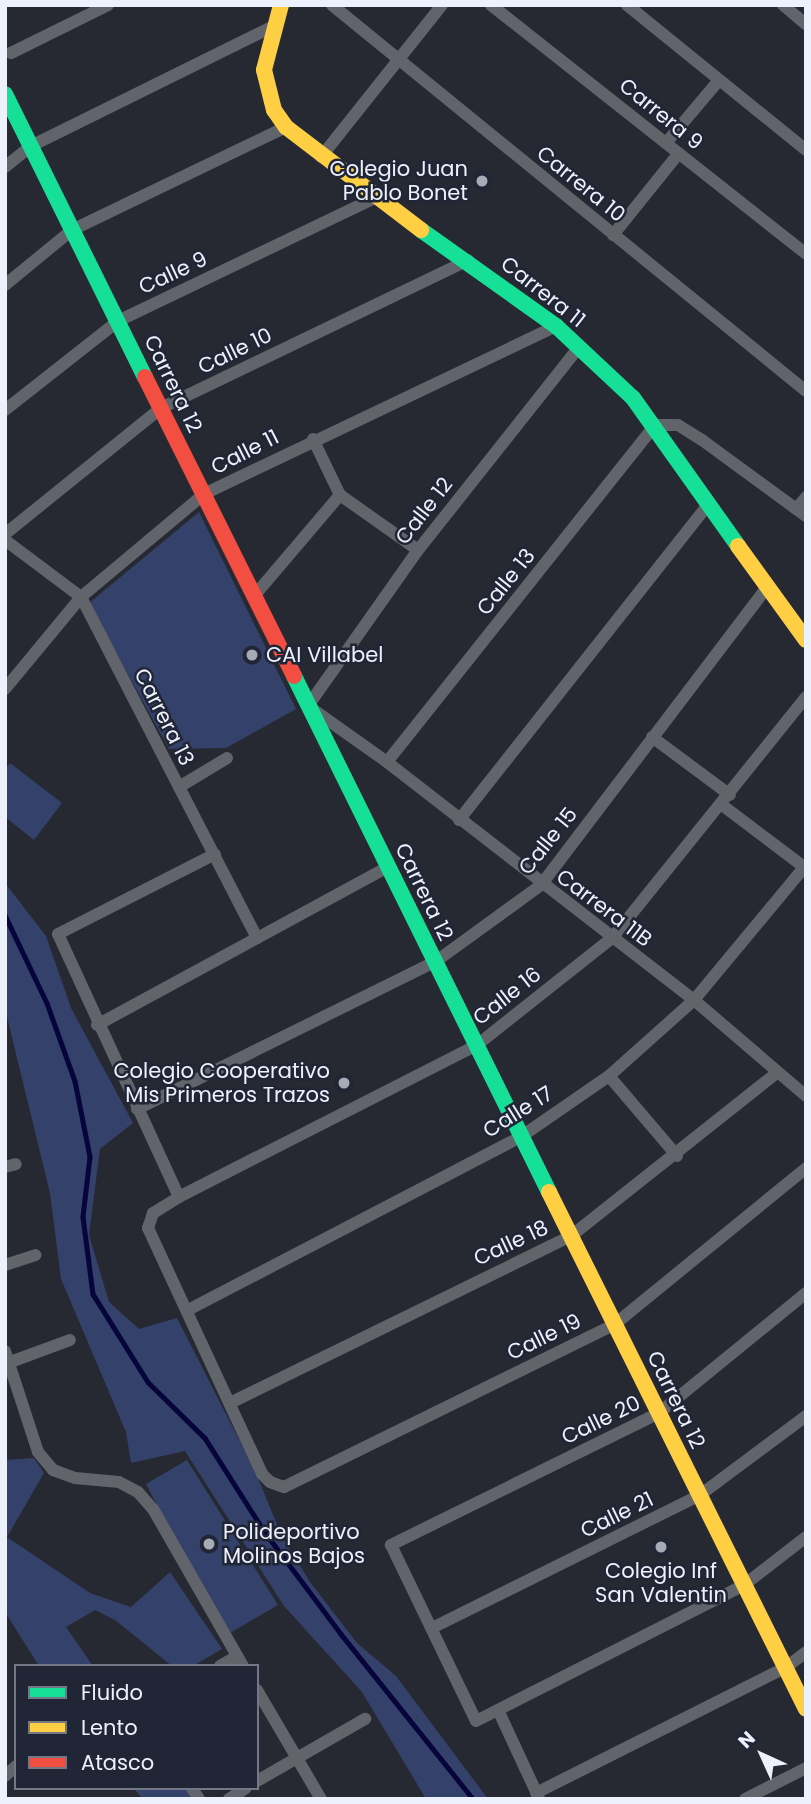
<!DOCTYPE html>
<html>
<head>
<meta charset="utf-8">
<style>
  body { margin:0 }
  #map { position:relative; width:811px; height:1804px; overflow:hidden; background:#262932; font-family:Poppins,sans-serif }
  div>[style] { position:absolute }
  .green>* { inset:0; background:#34416a }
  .stream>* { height:4.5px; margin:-2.25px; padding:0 2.25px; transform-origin:2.25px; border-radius:2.25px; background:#07043b }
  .street>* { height:12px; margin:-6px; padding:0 6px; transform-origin:6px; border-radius:6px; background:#61646a }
  .fast>* { height:16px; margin:-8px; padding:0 8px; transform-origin:8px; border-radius:8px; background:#16e098 }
  .slow>* { height:16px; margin:-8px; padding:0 8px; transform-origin:8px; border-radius:8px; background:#ffcf43 }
  .jam>* { height:16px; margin:-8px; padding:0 8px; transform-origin:8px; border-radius:8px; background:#f24e42 }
  .dots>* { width:19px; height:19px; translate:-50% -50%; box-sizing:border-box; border:4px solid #212637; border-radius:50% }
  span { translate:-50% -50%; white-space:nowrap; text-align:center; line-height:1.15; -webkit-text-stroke:5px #212637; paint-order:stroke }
  .street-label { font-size:21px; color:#edf1fc }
  .poi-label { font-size:21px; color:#edf1fc }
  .right { translate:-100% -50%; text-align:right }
  .left { translate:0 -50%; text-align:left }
  .frame { position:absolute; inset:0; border:7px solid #edf1fc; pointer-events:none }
  .legend { position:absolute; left:14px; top:1664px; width:245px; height:126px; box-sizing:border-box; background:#212637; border:2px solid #737786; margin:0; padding:9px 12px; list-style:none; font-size:21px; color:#edf1fc }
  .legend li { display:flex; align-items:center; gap:14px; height:35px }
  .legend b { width:35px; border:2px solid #737786 }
  .north { position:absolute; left:727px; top:1720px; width:70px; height:70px; -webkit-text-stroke:5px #212637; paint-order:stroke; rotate:315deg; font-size:19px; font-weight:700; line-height:28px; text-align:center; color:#edf1fc }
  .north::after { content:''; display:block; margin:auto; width:24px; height:32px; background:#edf1fc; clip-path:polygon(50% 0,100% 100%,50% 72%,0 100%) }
</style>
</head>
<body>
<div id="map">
  <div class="green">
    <div style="clip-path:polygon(199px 512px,296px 709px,226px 748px,169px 749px,89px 603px)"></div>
    <div style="clip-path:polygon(10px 763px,62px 803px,34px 840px,5px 817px,5px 769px)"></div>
    <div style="clip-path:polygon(5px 883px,46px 936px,71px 1008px,133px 1123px,100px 1149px,89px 1235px,109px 1302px,139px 1329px,177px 1318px,256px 1473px,282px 1537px,310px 1582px,357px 1643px,396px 1676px,488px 1799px,426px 1799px,362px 1692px,284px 1606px,185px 1451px,131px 1463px,126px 1432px,61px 1279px,50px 1193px,5px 1009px)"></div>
    <div style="clip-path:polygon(34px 1458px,44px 1473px,7px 1537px,90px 1593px,131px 1607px,170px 1572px,222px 1649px,193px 1666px,172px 1666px,115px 1620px,95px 1610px,66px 1627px,93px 1666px,39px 1666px,5px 1612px,5px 1460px)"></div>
    <div style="clip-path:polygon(187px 1460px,278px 1605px,225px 1636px,146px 1484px)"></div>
    <div style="clip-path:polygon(133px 1788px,187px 1788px,194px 1799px,143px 1799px)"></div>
  </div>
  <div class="stream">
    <div style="left:5px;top:915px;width:98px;rotate:64.5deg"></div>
    <div style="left:47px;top:1003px;width:83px;rotate:70.3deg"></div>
    <div style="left:75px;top:1081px;width:77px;rotate:78.8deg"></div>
    <div style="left:90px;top:1157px;width:60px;rotate:96.7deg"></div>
    <div style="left:83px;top:1217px;width:78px;rotate:82.6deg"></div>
    <div style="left:93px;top:1294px;width:104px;rotate:58deg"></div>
    <div style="left:148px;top:1382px;width:80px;rotate:44.5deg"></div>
    <div style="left:205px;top:1438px;width:110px;rotate:57.6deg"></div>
    <div style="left:264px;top:1531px;width:129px;rotate:53.2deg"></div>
    <div style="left:341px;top:1634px;width:211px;rotate:51.3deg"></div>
  </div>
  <div class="street">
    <div style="left:332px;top:5px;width:611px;rotate:39.16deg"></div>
    <div style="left:491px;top:5px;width:402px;rotate:38.3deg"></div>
    <div style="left:627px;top:5px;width:230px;rotate:39deg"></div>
    <div style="left:783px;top:5px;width:30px;rotate:40deg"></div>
    <div style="left:11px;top:53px;width:108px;rotate:-26.3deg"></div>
    <div style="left:666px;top:143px;width:82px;rotate:-49.9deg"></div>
    <div style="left:321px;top:157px;width:194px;rotate:-51.5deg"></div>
    <div style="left:5px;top:167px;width:33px;rotate:-39deg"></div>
    <div style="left:31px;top:146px;width:273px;rotate:-26.3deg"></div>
    <div style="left:613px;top:235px;width:105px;rotate:-51.2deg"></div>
    <div style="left:5px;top:285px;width:87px;rotate:-39.4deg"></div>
    <div style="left:72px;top:230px;width:237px;rotate:-25.7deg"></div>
    <div style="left:579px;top:347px;width:259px;rotate:128.4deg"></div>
    <div style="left:418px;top:550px;width:191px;rotate:125.2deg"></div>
    <div style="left:308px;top:706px;width:97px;rotate:35.3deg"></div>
    <div style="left:387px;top:762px;width:388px;rotate:37.8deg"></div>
    <div style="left:694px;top:1000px;width:148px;rotate:40.6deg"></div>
    <div style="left:5px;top:410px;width:144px;rotate:-38.2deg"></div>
    <div style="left:118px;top:321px;width:285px;rotate:-25.6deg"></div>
    <div style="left:313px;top:439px;width:62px;rotate:64.3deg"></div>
    <div style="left:340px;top:495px;width:95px;rotate:35.2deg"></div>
    <div style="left:796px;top:509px;width:16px;rotate:-50deg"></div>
    <div style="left:5px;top:534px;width:201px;rotate:-38.9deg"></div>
    <div style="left:161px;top:408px;width:341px;rotate:-25.7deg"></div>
    <div style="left:5px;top:540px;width:95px;rotate:36.9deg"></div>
    <div style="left:81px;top:597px;width:384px;rotate:62.7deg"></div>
    <div style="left:254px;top:596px;width:133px;rotate:-49.6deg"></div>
    <div style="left:5px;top:689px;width:119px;rotate:-50.4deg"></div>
    <div style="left:81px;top:597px;width:160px;rotate:-39.9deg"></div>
    <div style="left:204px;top:494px;width:390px;rotate:-25.5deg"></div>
    <div style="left:806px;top:697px;width:309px;rotate:128.8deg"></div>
    <div style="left:612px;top:938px;width:172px;rotate:141.6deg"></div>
    <div style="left:477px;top:1045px;width:335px;rotate:153deg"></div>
    <div style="left:179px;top:1197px;width:31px;rotate:148deg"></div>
    <div style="left:153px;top:1213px;width:16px;rotate:108deg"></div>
    <div style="left:148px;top:1228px;width:271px;rotate:65.1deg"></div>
    <div style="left:262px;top:1474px;width:11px;rotate:45deg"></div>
    <div style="left:270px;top:1482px;width:15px;rotate:20deg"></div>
    <div style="left:284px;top:1487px;width:369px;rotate:-26.2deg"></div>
    <div style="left:615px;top:1324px;width:247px;rotate:-39.2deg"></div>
    <div style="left:652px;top:737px;width:97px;rotate:36.6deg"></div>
    <div style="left:387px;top:762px;width:431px;rotate:-51.5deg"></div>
    <div style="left:655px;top:425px;width:23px"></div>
    <div style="left:678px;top:425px;width:28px;rotate:32deg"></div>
    <div style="left:702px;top:440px;width:129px;rotate:36.2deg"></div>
    <div style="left:179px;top:787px;width:56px;rotate:-31.1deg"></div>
    <div style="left:722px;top:805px;width:103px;rotate:37.1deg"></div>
    <div style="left:459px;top:820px;width:400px;rotate:-51.7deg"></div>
    <div style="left:97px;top:1025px;width:331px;rotate:-28.5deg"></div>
    <div style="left:609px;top:1076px;width:105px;rotate:49.6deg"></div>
    <div style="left:137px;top:1109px;width:332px;rotate:-26.3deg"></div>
    <div style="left:435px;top:962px;width:131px;rotate:-36deg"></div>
    <div style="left:541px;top:885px;width:372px;rotate:-52.8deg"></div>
    <div style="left:5px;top:1167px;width:11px;rotate:-15deg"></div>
    <div style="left:179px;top:1197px;width:289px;rotate:-114.7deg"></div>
    <div style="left:58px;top:934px;width:176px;rotate:-27deg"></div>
    <div style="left:5px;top:1265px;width:32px;rotate:-18deg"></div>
    <div style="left:806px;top:1293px;width:190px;rotate:140.8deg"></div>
    <div style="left:659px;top:1413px;width:299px;rotate:153.8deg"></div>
    <div style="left:391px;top:1545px;width:195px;rotate:64.2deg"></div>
    <div style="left:476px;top:1721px;width:301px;rotate:-26.9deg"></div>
    <div style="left:744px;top:1585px;width:78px;rotate:-37.7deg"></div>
    <div style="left:188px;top:1310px;width:377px;rotate:-27.5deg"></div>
    <div style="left:522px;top:1136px;width:106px;rotate:-34.6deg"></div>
    <div style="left:609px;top:1076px;width:114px;rotate:-41.8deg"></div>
    <div style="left:694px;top:1000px;width:175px;rotate:-50.3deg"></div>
    <div style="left:5px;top:1351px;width:106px;rotate:71.9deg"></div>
    <div style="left:38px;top:1452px;width:23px;rotate:50deg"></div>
    <div style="left:53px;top:1470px;width:23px;rotate:20deg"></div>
    <div style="left:75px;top:1478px;width:44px;rotate:5.2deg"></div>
    <div style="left:119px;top:1482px;width:21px;rotate:28deg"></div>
    <div style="left:138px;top:1492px;width:23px;rotate:49deg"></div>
    <div style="left:153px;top:1509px;width:181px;rotate:60.2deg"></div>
    <div style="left:5px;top:1364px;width:69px;rotate:-20.3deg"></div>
    <div style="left:232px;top:1402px;width:377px;rotate:-26.1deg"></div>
    <div style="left:571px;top:1236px;width:263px;rotate:-38.4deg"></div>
    <div style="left:432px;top:1628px;width:299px;rotate:-26.4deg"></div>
    <div style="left:700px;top:1495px;width:132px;rotate:-36.7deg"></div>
    <div style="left:220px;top:1666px;width:20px;rotate:-30deg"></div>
    <div style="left:257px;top:1690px;width:126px;rotate:59.6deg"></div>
    <div style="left:499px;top:1712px;width:95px;rotate:65.1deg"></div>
    <div style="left:5px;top:1776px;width:15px;rotate:-42deg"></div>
    <div style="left:257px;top:1781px;width:125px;rotate:-29.9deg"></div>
    <div style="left:192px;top:1788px;width:13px;rotate:58deg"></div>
    <div style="left:536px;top:1793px;width:279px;rotate:-26.7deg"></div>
    <div style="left:785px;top:1668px;width:26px;rotate:-37deg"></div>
    <div style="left:229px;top:1799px;width:20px;rotate:-33deg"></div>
    <div style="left:745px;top:1799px;width:68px;rotate:-26.9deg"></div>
  </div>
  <div class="fast">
    <div style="left:5px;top:94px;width:316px;rotate:63.7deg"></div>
    <div style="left:421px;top:230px;width:166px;rotate:35.4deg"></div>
    <div style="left:556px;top:326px;width:105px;rotate:43.1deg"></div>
    <div style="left:633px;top:398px;width:181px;rotate:54.6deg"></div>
    <div style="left:294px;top:676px;width:576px;rotate:63.7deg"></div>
  </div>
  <div class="slow">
    <div style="left:281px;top:5px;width:67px;rotate:104.7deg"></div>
    <div style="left:264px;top:70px;width:41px;rotate:76deg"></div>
    <div style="left:274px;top:110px;width:21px;rotate:55deg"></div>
    <div style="left:286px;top:127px;width:170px;rotate:37.3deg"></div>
    <div style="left:738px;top:546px;width:116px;rotate:54.1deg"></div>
    <div style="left:549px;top:1192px;width:577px;rotate:63.57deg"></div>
  </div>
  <div class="jam">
    <div style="left:145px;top:377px;width:334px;rotate:63.5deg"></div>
  </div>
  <div class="dots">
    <div style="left:482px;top:181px;background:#a7abb5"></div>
    <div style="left:252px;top:655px;background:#a7abb5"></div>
    <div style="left:344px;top:1083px;background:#a7abb5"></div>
    <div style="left:209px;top:1544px;background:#a7abb5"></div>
    <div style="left:661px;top:1547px;background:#a7abb5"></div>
  </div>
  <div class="street-label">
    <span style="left:661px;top:114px;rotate:39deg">Carrera 9</span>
    <span style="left:581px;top:184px;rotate:39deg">Carrera 10</span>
    <span style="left:173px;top:273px;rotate:-25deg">Calle 9</span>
    <span style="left:543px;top:292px;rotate:38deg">Carrera 11</span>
    <span style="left:235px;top:351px;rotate:-26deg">Calle 10</span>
    <span style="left:173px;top:384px;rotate:64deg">Carrera 12</span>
    <span style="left:245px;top:452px;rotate:-27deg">Calle 11</span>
    <span style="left:424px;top:511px;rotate:-52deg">Calle 12</span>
    <span style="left:506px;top:582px;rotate:-51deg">Calle 13</span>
    <span style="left:164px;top:717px;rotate:63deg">Carrera 13</span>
    <span style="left:548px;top:841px;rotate:-51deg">Calle 15</span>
    <span style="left:424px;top:892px;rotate:64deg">Carrera 12</span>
    <span style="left:604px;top:908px;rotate:37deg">Carrera 11B</span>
    <span style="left:507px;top:996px;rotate:-38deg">Calle 16</span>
    <span style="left:518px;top:1112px;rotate:-32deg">Calle 17</span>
    <span style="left:511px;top:1243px;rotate:-25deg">Calle 18</span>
    <span style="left:544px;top:1337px;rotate:-26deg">Calle 19</span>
    <span style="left:676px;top:1400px;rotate:64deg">Carrera 12</span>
    <span style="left:601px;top:1420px;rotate:-26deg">Calle 20</span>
    <span style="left:617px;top:1515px;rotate:-26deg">Calle 21</span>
  </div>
  <div class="poi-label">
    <span class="right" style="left:468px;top:181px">Colegio Juan<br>Pablo Bonet</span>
    <span class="left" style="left:266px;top:655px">CAI Villabel</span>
    <span class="right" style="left:330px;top:1083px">Colegio Cooperativo<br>Mis Primeros Trazos</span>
    <span class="left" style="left:223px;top:1544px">Polideportivo<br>Molinos Bajos</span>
    <span style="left:661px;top:1583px">Colegio Inf<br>San Valentin</span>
  </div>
  <div class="frame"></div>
  <ul class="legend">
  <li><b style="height:9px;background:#16e098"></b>Fluido</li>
  <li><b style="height:9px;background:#ffcf43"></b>Lento</li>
  <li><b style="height:9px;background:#f24e42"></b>Atasco</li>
  </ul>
  <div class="north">N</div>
</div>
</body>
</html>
